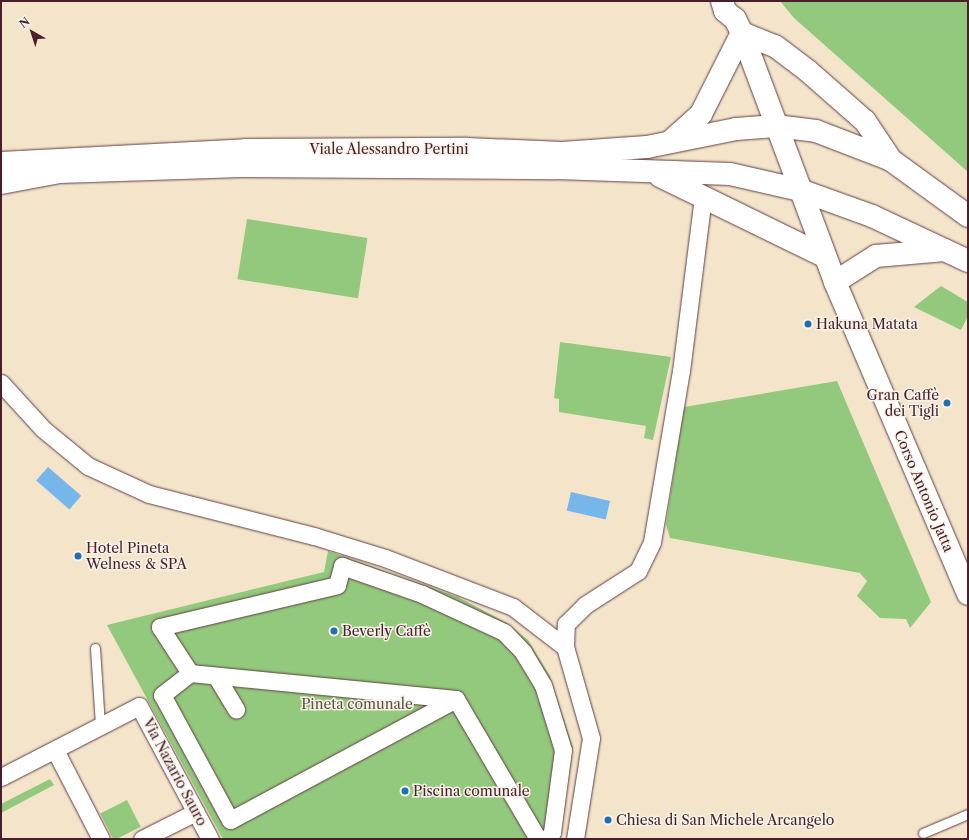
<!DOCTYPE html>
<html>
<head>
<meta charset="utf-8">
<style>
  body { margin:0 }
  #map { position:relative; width:969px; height:840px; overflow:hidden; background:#f3e4ca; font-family:"Libre Caslon Text",serif }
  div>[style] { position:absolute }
  .green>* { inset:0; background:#92c97c; transform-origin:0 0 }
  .water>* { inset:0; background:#77b6eb; transform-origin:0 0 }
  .roads { filter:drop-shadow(0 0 1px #633d43) drop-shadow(0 0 1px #633d43) }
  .lane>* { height:9px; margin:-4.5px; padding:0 4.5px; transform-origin:4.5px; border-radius:4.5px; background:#fff }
  .street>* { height:17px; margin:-8.5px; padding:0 8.5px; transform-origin:8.5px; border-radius:8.5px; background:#fff }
  .secondary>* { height:22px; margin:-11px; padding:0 11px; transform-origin:11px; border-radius:11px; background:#fff }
  .primary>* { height:22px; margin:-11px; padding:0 11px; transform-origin:11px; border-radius:11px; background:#fff }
  .dots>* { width:11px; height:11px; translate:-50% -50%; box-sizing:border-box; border:2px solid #f7f3e8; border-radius:50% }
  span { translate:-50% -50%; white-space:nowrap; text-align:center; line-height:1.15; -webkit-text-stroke:3px #f7f3e8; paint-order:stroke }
  .street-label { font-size:14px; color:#4a1f2b }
  .poi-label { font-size:14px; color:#4a1f2b }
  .left { translate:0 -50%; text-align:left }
  .right { translate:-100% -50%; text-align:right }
  .park-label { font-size:14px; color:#605243 }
  .frame { position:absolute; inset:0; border:2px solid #4a1f2b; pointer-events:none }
  .north { position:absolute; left:12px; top:12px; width:40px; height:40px; -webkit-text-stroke:3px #f7f3e8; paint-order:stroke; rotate:321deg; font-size:11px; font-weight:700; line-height:16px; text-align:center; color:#4a1f2b }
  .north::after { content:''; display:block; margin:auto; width:14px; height:18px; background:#4a1f2b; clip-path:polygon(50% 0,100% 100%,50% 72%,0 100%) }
</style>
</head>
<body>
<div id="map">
  <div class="green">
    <div style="clip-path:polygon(780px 1px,968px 1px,968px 172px,794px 18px)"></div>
    <div style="left:247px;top:219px;width:122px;height:61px;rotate:9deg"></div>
    <div style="clip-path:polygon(941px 286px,968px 302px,968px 316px,961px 330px,914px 307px)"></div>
    <div style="clip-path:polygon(560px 342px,671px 357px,653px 440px,644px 438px,646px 426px,559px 412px,559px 399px,554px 398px)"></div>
    <div style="clip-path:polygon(837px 381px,931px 602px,910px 628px,906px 619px,880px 618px,857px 596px,867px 581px,860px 573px,670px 538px,666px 524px,684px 407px)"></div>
    <div style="clip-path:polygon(328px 551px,458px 597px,507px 623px,528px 640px,550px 676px,573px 748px,560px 839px,223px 839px,107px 625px,324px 572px)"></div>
    <div style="clip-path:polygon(50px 779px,54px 785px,1px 813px,1px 804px)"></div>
    <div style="left:127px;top:800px;width:30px;height:30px;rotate:63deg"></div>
  </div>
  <div class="water">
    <div style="left:48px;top:467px;width:44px;height:18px;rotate:41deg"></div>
    <div style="left:571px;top:492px;width:40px;height:19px;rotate:13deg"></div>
  </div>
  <div class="roads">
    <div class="lane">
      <div style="left:95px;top:648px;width:78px;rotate:86.3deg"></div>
      <div style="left:923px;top:833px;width:49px;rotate:-22.9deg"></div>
    </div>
    <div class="street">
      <div style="left:1px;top:383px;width:62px;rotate:47.6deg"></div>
      <div style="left:43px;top:429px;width:58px;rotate:39.4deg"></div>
      <div style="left:88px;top:466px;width:67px;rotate:24.7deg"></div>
      <div style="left:149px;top:494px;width:170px;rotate:14.3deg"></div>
      <div style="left:314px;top:536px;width:74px;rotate:17.2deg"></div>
      <div style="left:385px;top:558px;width:137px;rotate:20.9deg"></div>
      <div style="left:513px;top:607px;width:66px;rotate:37.6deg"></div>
      <div style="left:190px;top:673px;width:267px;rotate:5.6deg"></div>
      <div style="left:216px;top:676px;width:39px;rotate:59deg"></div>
      <div style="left:55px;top:750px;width:100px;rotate:62.7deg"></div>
      <div style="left:1px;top:777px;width:155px;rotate:-27.2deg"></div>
      <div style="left:139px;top:706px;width:151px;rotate:61.9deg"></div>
      <div style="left:142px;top:839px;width:60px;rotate:-26.6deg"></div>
      <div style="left:538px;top:839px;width:162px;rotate:-120.4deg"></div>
      <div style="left:456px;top:699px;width:256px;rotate:151.8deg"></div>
      <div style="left:230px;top:820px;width:142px;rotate:-118.5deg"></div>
      <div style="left:162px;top:695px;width:36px;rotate:-38deg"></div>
      <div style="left:190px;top:673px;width:55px;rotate:-123.1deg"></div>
      <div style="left:160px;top:627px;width:182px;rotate:-13.3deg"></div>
      <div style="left:337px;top:585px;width:20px;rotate:-75deg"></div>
      <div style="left:342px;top:566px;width:85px;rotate:19.3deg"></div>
      <div style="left:422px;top:594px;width:90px;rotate:24.9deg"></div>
      <div style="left:504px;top:632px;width:28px;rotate:46deg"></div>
      <div style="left:523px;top:652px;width:39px;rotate:59deg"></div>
      <div style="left:543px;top:685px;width:68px;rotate:72.9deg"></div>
      <div style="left:563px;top:750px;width:83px;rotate:97.6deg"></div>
      <div style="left:552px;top:832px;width:8px;rotate:120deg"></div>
      <div style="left:575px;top:839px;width:102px;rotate:-81deg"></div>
      <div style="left:591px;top:738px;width:95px;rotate:-105.9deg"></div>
      <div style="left:565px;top:647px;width:23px;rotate:-88deg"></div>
      <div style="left:566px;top:624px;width:27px;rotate:-45deg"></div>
      <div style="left:585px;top:605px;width:63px;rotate:-32.7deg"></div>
      <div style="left:638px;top:571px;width:32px;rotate:-64deg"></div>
      <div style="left:652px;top:542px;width:173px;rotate:-80.4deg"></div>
      <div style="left:681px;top:371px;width:175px;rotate:-82.8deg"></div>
    </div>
    <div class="secondary">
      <div style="left:722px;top:1px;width:10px;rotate:73deg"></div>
      <div style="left:725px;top:11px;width:13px;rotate:39deg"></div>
      <div style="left:735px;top:19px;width:16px;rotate:63deg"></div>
      <div style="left:742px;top:33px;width:266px;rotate:69.5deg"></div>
      <div style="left:835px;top:282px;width:339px;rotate:66.9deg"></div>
    </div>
    <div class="primary">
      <div style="left:670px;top:142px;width:42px;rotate:-42.1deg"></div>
      <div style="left:701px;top:114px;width:91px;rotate:-63.2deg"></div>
      <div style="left:742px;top:33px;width:35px;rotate:22deg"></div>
      <div style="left:775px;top:46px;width:41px;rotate:37.1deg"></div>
      <div style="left:808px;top:71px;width:76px;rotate:41.3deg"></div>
      <div style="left:865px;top:121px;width:47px;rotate:56.3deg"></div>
      <div style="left:1px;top:163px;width:245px;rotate:-3deg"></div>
      <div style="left:246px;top:150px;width:221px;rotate:-0.3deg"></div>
      <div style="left:467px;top:149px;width:95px;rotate:2.4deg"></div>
      <div style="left:562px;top:153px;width:85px;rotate:-4deg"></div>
      <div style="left:647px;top:147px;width:91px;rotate:-11.4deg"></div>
      <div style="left:736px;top:129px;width:40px;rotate:-4.3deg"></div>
      <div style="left:776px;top:126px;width:40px;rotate:7.1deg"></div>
      <div style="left:816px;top:131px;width:80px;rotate:21.1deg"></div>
      <div style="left:891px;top:160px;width:95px;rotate:36deg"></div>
      <div style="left:660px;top:176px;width:182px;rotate:26deg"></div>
      <div style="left:1px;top:183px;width:60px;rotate:-10.6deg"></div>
      <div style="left:60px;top:172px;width:182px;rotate:-1.9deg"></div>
      <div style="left:242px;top:166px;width:314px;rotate:0.4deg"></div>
      <div style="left:556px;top:168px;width:174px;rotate:2deg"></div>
      <div style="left:730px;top:174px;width:72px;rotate:12.9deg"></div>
      <div style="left:800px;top:190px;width:77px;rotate:19.9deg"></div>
      <div style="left:872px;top:216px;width:106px;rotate:25.1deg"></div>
      <div style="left:835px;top:282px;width:49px;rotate:-32.4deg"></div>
      <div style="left:876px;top:256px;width:69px;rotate:-5deg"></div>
    </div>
  </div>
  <div class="dots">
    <div style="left:808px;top:324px;background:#1f6fb2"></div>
    <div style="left:947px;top:403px;background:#1f6fb2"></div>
    <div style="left:78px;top:556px;background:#1f6fb2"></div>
    <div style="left:334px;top:631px;background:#1f6fb2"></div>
    <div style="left:405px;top:791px;background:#1f6fb2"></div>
    <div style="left:608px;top:820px;background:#1f6fb2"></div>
  </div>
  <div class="street-label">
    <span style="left:389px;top:149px">Viale Alessandro Pertini</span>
    <span style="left:924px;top:491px;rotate:67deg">Corso Antonio Jatta</span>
    <span style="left:175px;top:772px;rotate:62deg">Via Nazario Sauro</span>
  </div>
  <div class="poi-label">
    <span class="left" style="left:816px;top:324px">Hakuna Matata</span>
    <span class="right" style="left:939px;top:403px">Gran Caffè<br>dei Tigli</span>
    <span class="left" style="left:86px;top:556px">Hotel Pineta<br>Welness &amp; SPA</span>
    <span class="left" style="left:342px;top:631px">Beverly Caffè</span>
    <span class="left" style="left:413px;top:791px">Piscina comunale</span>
    <span class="left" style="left:616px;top:820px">Chiesa di San Michele Arcangelo</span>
  </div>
  <div class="park-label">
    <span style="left:357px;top:704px">Pineta comunale</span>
  </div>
  <div class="frame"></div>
  <div class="north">N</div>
</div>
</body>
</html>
